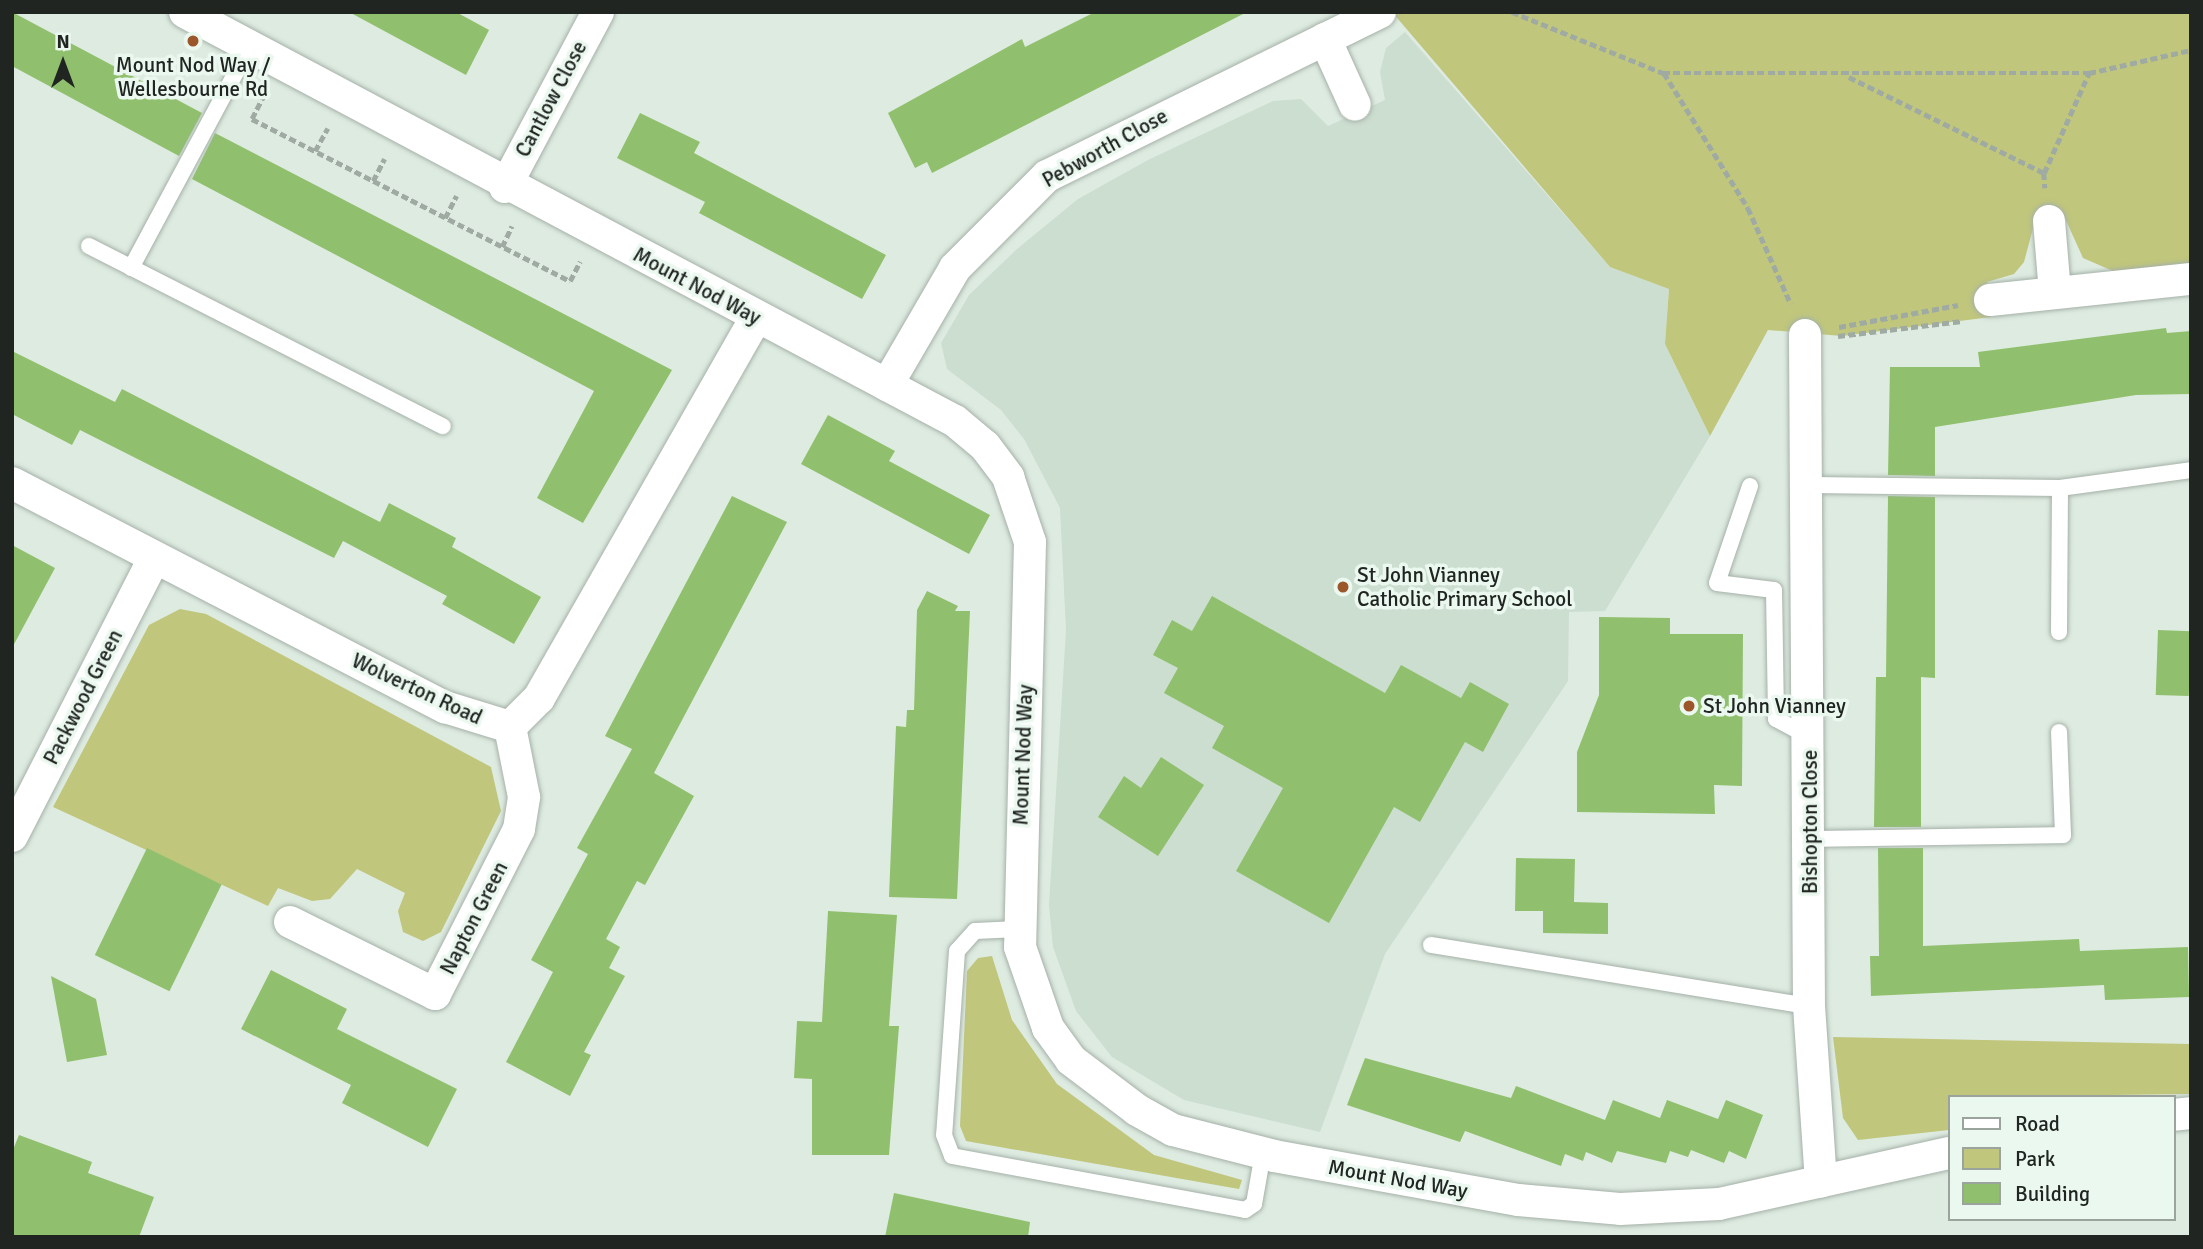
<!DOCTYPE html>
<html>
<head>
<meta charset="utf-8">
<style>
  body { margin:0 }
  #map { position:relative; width:2203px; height:1249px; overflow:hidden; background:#deebe1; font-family:Signika,sans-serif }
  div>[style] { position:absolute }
  .built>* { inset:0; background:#ccded0 }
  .green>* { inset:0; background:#c0c67c }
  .building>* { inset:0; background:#90c06d; transform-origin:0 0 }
  .path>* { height:4.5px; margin-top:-2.25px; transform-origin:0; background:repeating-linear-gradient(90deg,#9faaa2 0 7px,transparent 0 10.5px) }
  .roads { filter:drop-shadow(0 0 2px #a5b1a8) drop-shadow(0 0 2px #a5b1a8) }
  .lane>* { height:16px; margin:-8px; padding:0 8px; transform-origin:8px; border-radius:8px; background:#fff }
  .street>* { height:32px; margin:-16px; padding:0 16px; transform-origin:16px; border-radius:16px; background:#fff }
  .dots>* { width:19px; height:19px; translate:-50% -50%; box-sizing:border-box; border:4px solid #ebf8ef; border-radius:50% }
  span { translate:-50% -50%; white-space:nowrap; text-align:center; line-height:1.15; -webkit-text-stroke:7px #ebf8ef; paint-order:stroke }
  .poi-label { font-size:21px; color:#202521 }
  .left { translate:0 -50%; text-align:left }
  .street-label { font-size:21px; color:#202521 }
  .frame { position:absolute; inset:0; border:14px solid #202521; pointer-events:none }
  .legend { position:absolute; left:1948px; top:1095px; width:228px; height:126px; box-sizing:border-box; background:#ebf8ef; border:2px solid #9aa49d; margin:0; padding:9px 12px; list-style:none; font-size:21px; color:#202521 }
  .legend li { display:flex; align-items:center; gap:14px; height:35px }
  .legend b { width:35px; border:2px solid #9aa49d }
  .north { position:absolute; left:28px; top:28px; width:70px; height:70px; -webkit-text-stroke:5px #ebf8ef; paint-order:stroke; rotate:0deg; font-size:19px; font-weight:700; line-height:28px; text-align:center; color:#202521 }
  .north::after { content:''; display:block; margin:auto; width:24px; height:32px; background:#202521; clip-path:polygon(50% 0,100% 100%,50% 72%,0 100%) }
</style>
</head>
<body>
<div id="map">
  <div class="built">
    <div style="clip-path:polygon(1405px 32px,1610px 267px,1669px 289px,1665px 344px,1710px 436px,1605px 611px,1569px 612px,1568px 681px,1385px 954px,1320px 1132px,1184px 1100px,1112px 1057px,1076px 1011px,1053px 947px,1049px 905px,1066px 630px,1060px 508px,1024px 439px,1001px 410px,947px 369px,941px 343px,969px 295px,1017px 249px,1078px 199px,1148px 160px,1273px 101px,1301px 99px,1328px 126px,1385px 100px,1380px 72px,1386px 48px)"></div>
  </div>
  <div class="green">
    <div style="clip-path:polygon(1392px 12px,2191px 12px,2191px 266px,2122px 275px,2083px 258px,2064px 216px,2035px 221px,2024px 262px,2014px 274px,1987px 282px,1991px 317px,1842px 336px,1768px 330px,1710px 436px,1665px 344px,1669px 289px,1610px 267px)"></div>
    <div style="clip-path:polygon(180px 609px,206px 614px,491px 767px,501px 811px,441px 932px,423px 941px,403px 932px,398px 911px,405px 893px,357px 869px,330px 899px,312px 901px,278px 888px,268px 906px,53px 807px,149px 625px)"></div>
    <div style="clip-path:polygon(992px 956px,1012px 1020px,1057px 1084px,1154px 1155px,1242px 1180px,1239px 1189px,966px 1141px,960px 1126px,967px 971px,978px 958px)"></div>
    <div style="clip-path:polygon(1833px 1037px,2191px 1044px,2191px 1094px,1949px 1097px,1949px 1130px,1858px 1140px,1843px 1118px)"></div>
  </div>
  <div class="building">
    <div style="clip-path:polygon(12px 12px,202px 113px,179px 156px,12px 66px)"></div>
    <div style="clip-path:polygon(349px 12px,456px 12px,489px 30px,466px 75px)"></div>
    <div style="clip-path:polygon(1095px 12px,1247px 12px,932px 173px,927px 162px,915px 168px,888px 113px,1022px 39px,1025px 47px)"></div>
    <div style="clip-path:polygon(640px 113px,700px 142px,694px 153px,886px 255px,862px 299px,699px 213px,705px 202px,617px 158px)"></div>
    <div style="clip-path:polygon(215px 133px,672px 370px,583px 523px,537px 498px,594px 391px,192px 179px)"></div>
    <div style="clip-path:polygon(2166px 328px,2167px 333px,2191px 331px,2191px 394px,2136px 395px,1935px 427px,1935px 476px,1888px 475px,1890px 367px,1980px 367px,1978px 352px)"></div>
    <div style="clip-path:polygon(12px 351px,115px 402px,122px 389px,380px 522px,389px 503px,456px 538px,452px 547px,541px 597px,514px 644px,442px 604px,447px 596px,343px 541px,334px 558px,80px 430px,72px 445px,12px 414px)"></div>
    <div style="clip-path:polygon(828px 415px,895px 451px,889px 461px,990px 515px,969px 554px,801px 464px)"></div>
    <div style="clip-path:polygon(732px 496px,787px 522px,654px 773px,694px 796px,645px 885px,637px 881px,606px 939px,620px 947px,609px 968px,625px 976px,584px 1052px,591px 1055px,570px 1096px,506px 1062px,553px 972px,531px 960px,588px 854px,577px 848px,632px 749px,605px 736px)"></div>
    <div style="clip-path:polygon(1888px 496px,1935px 497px,1935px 678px,1921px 677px,1921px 827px,1874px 827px,1876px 677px,1886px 677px)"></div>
    <div style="clip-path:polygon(12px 545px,55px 568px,12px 648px)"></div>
    <div style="clip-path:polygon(927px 591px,958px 606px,955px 611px,970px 611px,957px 899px,889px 897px,896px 726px,906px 727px,907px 710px,914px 710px,917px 610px)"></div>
    <div style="clip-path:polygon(1212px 596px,1385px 693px,1401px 665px,1461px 698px,1470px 682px,1509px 704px,1483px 752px,1465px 742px,1420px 822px,1394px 807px,1329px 923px,1236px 871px,1283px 788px,1212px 748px,1224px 726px,1164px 693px,1178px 668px,1153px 655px,1172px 620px,1192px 631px)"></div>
    <div style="clip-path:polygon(1599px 617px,1670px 618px,1670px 634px,1743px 634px,1742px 786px,1714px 785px,1715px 814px,1577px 812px,1577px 752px,1599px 695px)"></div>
    <div style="left:2158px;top:630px;width:33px;height:65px;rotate:2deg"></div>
    <div style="clip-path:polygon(1161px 757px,1204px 785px,1158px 856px,1098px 817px,1124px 776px,1141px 788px)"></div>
    <div style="left:147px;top:848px;width:83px;height:119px;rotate:26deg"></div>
    <div style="clip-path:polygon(1878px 848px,1923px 848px,1923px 946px,2079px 939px,2080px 951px,2188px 947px,2189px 997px,2105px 1000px,2104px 985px,1871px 996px,1870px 956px,1879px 956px)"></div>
    <div style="clip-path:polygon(1516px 858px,1575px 859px,1574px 902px,1608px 903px,1608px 934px,1543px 933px,1543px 911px,1515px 911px)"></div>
    <div style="clip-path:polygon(828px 911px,897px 915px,889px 1026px,899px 1026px,889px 1155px,812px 1155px,812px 1079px,794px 1078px,797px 1021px,822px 1022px)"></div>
    <div style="clip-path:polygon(271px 970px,347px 1009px,337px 1029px,457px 1089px,428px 1147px,342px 1103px,351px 1085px,241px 1029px)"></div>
    <div style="clip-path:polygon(51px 976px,96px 999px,107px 1055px,67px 1062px)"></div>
    <div style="clip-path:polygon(1365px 1058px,1511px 1098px,1516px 1086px,1605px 1120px,1613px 1100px,1660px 1118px,1667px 1100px,1718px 1119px,1726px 1100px,1763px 1115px,1746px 1159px,1729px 1151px,1724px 1163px,1691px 1150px,1688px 1157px,1670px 1151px,1666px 1163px,1617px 1151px,1612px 1163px,1586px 1152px,1583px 1161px,1565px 1154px,1561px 1166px,1465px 1131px,1460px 1142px,1347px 1105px)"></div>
    <div style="clip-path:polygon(19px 1135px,92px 1162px,88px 1173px,154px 1197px,139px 1237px,12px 1237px,12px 1152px)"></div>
    <div style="clip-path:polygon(894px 1193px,1030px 1222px,1028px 1237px,885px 1237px)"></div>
  </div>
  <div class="path">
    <div style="left:1512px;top:12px;width:163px;rotate:22deg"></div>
    <div style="left:1663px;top:73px;width:426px"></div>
    <div style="left:2089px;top:73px;width:105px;rotate:-12.7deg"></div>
    <div style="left:1664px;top:73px;width:159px;rotate:58.1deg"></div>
    <div style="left:1748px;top:208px;width:105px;rotate:65.9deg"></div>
    <div style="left:1849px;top:77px;width:217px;rotate:26.2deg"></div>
    <div style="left:2044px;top:173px;width:15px;rotate:86deg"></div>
    <div style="left:265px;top:94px;width:28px;rotate:117deg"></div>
    <div style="left:252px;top:119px;width:357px;rotate:27deg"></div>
    <div style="left:570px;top:281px;width:22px;rotate:-63deg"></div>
    <div style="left:315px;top:151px;width:26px;rotate:-61deg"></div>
    <div style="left:2044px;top:173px;width:110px;rotate:-65.8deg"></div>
    <div style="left:373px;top:181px;width:25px;rotate:-63deg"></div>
    <div style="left:445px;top:218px;width:25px;rotate:-63deg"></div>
    <div style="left:502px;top:247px;width:23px;rotate:-65deg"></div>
    <div style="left:1839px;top:327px;width:121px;rotate:-10.5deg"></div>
    <div style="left:1838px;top:336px;width:125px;rotate:-6.9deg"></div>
  </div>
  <div class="roads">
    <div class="lane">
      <div style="left:89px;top:246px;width:397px;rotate:27deg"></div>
      <div style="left:131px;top:268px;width:250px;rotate:-61.8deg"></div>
      <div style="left:1810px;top:485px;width:250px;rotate:0.7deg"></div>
      <div style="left:2060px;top:488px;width:132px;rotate:-7.8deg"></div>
      <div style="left:1750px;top:486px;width:102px;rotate:108.8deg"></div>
      <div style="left:1717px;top:583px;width:57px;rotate:7deg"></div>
      <div style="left:1774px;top:590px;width:129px;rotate:89.1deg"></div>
      <div style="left:1776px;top:719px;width:38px;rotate:28deg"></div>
      <div style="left:2059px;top:632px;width:144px;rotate:-89.6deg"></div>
      <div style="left:1810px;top:839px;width:253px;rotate:-0.9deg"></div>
      <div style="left:2063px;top:835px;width:103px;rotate:-92.2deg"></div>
      <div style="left:1018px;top:929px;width:43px;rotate:177.3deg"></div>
      <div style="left:975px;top:931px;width:27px;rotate:132deg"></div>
      <div style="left:957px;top:951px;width:184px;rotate:94deg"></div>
      <div style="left:944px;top:1135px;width:22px;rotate:69deg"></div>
      <div style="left:952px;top:1156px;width:298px;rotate:10.4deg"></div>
      <div style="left:1245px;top:1210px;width:11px;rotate:-34deg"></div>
      <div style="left:1254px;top:1204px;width:52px;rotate:-80deg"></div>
      <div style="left:1431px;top:945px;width:383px;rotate:9.2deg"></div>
    </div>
    <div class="street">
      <div style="left:185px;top:12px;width:872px;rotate:27.98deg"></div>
      <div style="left:955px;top:421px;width:39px;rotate:40deg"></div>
      <div style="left:985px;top:446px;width:39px;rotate:53deg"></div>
      <div style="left:1008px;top:477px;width:69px;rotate:71.3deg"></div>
      <div style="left:1030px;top:542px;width:405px;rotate:91.4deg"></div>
      <div style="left:1020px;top:947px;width:86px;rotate:70.9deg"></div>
      <div style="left:1048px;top:1028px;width:39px;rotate:54deg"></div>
      <div style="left:1071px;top:1060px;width:83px;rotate:37.1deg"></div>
      <div style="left:1137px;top:1110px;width:41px;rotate:29.1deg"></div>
      <div style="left:1173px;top:1130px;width:104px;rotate:14.4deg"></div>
      <div style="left:1274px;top:1156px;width:248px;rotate:10.2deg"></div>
      <div style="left:1518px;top:1200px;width:102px;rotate:5deg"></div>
      <div style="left:1620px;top:1209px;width:99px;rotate:-2.9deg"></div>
      <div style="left:1719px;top:1204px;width:236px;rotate:-12.5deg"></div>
      <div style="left:1325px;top:39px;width:72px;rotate:65.6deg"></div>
      <div style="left:505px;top:187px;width:198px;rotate:-62deg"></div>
      <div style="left:2049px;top:221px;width:72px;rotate:85.2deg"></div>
      <div style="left:1990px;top:300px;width:202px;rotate:-6deg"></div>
      <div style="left:1805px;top:335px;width:671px;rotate:89.66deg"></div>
      <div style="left:1809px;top:1006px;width:176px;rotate:86.1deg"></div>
      <div style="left:887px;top:385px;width:135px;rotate:-59.8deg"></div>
      <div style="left:955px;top:268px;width:130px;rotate:-45deg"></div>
      <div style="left:1047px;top:176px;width:371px;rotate:-26.2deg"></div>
      <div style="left:12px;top:483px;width:488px;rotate:27.4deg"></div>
      <div style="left:445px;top:707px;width:68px;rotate:17.1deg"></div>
      <div style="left:510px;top:727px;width:41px;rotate:-45deg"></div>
      <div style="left:539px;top:698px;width:438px;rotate:-60.3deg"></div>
      <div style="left:12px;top:836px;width:312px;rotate:-62.9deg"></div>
      <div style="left:290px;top:922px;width:162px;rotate:26.4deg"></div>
      <div style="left:435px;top:994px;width:185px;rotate:-63deg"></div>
      <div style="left:519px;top:829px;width:32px;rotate:-81deg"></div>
      <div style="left:524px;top:797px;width:71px;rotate:-101.3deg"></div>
      <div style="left:2173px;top:1115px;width:18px;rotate:-6deg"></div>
    </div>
  </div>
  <div class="dots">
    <div style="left:193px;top:41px;background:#9b5729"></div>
    <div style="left:1343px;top:587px;background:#9b5729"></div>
    <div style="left:1689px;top:706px;background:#9b5729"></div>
  </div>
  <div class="poi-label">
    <span style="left:193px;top:77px">Mount Nod Way /<br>Wellesbourne Rd</span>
    <span class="left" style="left:1357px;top:587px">St John Vianney<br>Catholic Primary School</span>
    <span class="left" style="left:1703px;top:706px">St John Vianney</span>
  </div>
  <div class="street-label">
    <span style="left:551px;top:99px;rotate:-62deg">Cantlow Close</span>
    <span style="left:1105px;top:148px;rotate:-29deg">Pebworth Close</span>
    <span style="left:697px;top:286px;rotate:28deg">Mount Nod Way</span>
    <span style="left:417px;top:689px;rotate:25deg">Wolverton Road</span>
    <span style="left:83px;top:697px;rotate:-63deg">Packwood Green</span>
    <span style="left:1023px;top:755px;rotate:-88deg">Mount Nod Way</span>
    <span style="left:1810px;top:822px;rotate:-90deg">Bishopton Close</span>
    <span style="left:474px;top:918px;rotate:-63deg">Napton Green</span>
    <span style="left:1398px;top:1179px;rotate:10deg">Mount Nod Way</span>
  </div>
  <div class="frame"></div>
  <ul class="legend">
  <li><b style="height:9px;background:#fff"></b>Road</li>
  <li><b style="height:19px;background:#c0c67c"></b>Park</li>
  <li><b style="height:19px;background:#90c06d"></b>Building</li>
  </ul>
  <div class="north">N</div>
</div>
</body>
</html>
